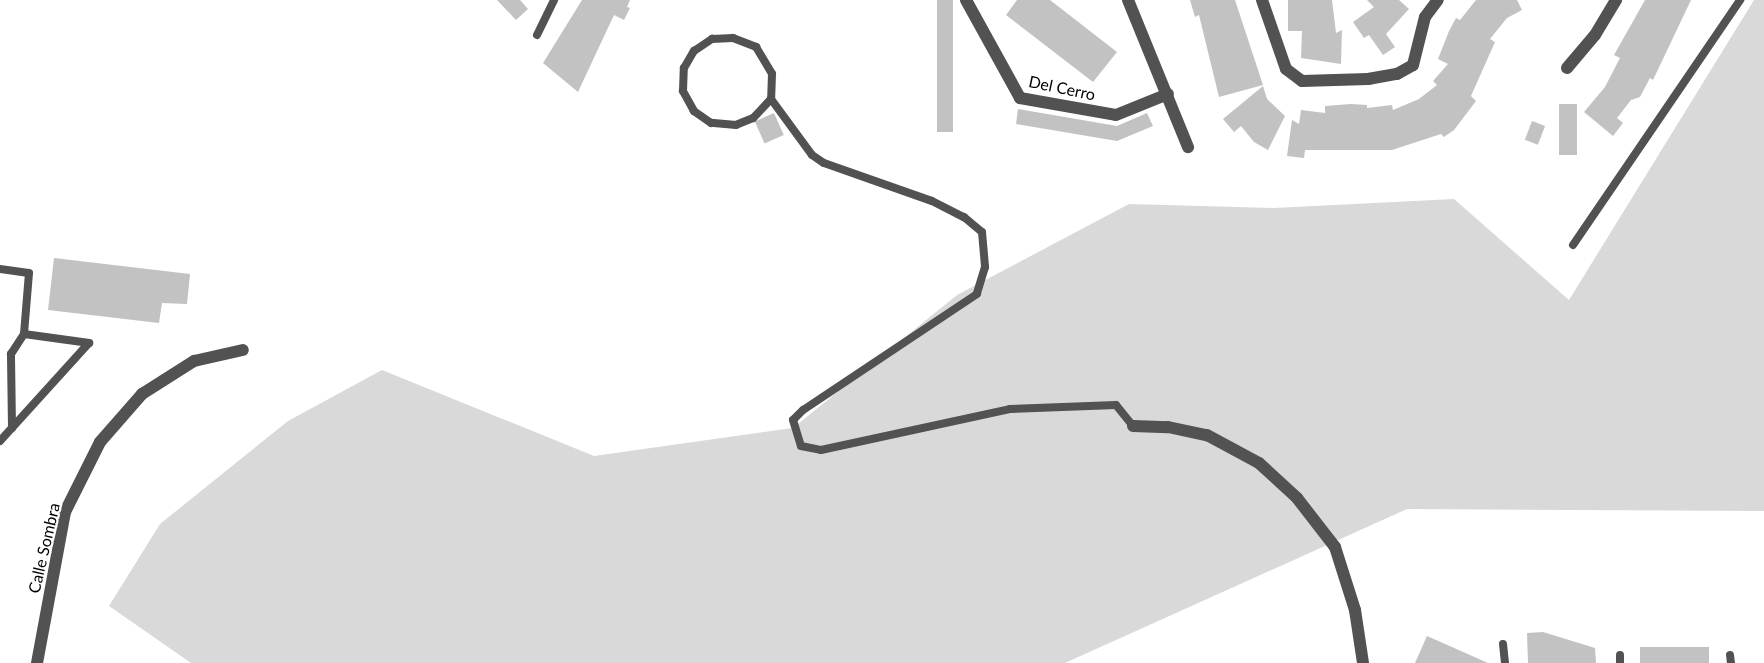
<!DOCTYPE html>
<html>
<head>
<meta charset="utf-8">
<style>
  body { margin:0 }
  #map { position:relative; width:1764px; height:663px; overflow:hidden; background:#fff; font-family:Lato,sans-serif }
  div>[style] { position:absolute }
  .green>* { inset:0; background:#d9d9d9 }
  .building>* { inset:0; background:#c2c2c2; transform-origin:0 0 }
  .lane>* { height:8px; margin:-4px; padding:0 4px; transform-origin:4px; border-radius:4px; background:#525252 }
  .street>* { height:12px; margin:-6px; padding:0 6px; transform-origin:6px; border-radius:6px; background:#525252 }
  span { translate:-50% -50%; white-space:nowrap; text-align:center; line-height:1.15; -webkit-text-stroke:4.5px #fff; paint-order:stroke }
  .street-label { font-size:16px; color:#000 }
</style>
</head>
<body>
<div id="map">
  <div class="green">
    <div style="clip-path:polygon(1754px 0,1764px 0,1764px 511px,1407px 509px,1065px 663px,191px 663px,109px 606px,160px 524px,288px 421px,382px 370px,594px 456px,793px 428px,957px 295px,1129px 204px,1274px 208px,1454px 199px,1569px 300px)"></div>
  </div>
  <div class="building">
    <div style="clip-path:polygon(497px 0,520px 0,528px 9px,516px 20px)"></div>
    <div style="clip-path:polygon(582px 0,630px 0,627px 7px,630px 8px,624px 20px,614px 15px,578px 92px,543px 63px)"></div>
    <div style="left:937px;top:0;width:16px;height:132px"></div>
    <div style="clip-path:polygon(1017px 0,1050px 0,1117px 52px,1093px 82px,1006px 15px)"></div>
    <div style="clip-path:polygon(1190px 0,1235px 0,1263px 85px,1219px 97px,1199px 15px,1195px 17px)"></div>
    <div style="clip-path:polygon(1288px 0,1332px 0,1336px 33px,1342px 30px,1341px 64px,1301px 58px,1302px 31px,1288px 31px)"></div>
    <div style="clip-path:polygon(1367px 0,1399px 0,1409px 9px,1386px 34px,1395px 47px,1383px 55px,1369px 35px,1364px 38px,1353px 22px,1374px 7px)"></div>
    <div style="clip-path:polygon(1476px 0,1517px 0,1522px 10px,1507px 18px,1490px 39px,1495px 42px,1471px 96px,1476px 101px,1454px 130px,1444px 137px,1441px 134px,1392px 150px,1305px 150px,1304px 158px,1287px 156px,1292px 120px,1299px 124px,1301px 110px,1325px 113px,1325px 106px,1351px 104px,1367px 105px,1367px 108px,1392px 105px,1393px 110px,1419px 99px,1437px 85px,1433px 81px,1448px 64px,1438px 59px,1449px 31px,1456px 18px,1460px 20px)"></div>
    <div style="clip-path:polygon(1645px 0,1691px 0,1653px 80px,1650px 78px,1640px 97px,1631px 100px,1617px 118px,1623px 123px,1613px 136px,1584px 112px,1605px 87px,1620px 58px,1614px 55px)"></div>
    <div style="clip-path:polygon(1263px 86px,1267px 99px,1285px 116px,1268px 150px,1254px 142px,1241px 126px,1234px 132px,1223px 119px)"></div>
    <div style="left:1559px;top:104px;width:18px;height:51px"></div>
    <div style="clip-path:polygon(1018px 109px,1117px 126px,1147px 113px,1153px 126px,1117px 141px,1016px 124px)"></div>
    <div style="left:774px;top:113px;width:24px;height:21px;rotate:66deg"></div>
    <div style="left:1532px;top:121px;width:14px;height:20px;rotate:21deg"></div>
    <div style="clip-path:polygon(54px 258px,190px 274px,187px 304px,162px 303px,159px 323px,48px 310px)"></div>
    <div style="clip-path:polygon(1543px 632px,1595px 648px,1596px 663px,1528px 663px,1527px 633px)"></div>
    <div style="clip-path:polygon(1427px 636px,1488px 663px,1415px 663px)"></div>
    <div style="left:1709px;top:647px;width:16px;height:69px;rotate:90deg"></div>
  </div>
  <div class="lane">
    <div style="left:537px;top:35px;width:39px;rotate:-64deg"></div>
    <div style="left:771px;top:99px;width:26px;rotate:133deg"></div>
    <div style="left:753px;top:118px;width:18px;rotate:158deg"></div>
    <div style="left:736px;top:125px;width:25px;rotate:-175deg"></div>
    <div style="left:711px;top:123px;width:21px;rotate:-145deg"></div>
    <div style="left:694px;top:111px;width:23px;rotate:-119deg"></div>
    <div style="left:683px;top:91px;width:23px;rotate:-88deg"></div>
    <div style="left:684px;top:68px;width:20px;rotate:-60deg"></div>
    <div style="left:694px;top:51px;width:22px;rotate:-34deg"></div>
    <div style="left:712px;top:39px;width:21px;rotate:-3deg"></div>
    <div style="left:733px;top:38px;width:25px;rotate:21deg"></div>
    <div style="left:756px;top:47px;width:31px;rotate:59deg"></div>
    <div style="left:772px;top:74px;width:25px;rotate:92deg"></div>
    <div style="left:771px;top:99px;width:69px;rotate:53.8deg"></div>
    <div style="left:812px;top:155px;width:14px;rotate:34deg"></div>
    <div style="left:824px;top:163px;width:114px;rotate:19.4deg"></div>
    <div style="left:932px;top:201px;width:36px;rotate:27deg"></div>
    <div style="left:964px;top:217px;width:23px;rotate:40deg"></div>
    <div style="left:982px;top:232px;width:35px;rotate:85deg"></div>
    <div style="left:985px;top:267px;width:28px;rotate:107deg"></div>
    <div style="left:977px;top:294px;width:209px;rotate:146.3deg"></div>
    <div style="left:803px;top:410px;width:14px;rotate:135deg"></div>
    <div style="left:793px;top:420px;width:27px;rotate:73deg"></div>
    <div style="left:801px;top:446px;width:20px;rotate:11deg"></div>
    <div style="left:821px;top:450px;width:193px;rotate:-12.2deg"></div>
    <div style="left:1010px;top:409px;width:106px;rotate:-2.2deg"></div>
    <div style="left:1116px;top:405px;width:27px;rotate:51deg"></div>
    <div style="left:1573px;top:245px;width:297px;rotate:-55.7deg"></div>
    <div style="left:0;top:269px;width:29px;rotate:8deg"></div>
    <div style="left:29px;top:273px;width:61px;rotate:94.7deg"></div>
    <div style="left:24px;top:334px;width:66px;rotate:7.9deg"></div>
    <div style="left:12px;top:428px;width:74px;rotate:-90.8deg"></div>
    <div style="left:11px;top:354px;width:24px;rotate:-57deg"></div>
    <div style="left:0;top:441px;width:132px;rotate:-47.8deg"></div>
    <div style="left:1503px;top:644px;width:19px;rotate:84deg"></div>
    <div style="left:1620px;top:655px;width:8px;rotate:90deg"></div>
    <div style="left:1730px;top:655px;width:8px;rotate:83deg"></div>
  </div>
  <div class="street">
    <div style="left:966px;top:0;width:112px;rotate:61.1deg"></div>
    <div style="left:1020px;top:98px;width:97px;rotate:10deg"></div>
    <div style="left:1116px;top:115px;width:56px;rotate:-22deg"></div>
    <div style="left:1128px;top:0;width:159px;rotate:67.8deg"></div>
    <div style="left:1262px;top:0;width:73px;rotate:70.8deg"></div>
    <div style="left:1286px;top:69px;width:20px;rotate:37deg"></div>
    <div style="left:1302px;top:81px;width:66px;rotate:-1.7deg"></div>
    <div style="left:1368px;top:79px;width:29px;rotate:-10deg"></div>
    <div style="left:1397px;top:74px;width:18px;rotate:-29deg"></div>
    <div style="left:1413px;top:65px;width:49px;rotate:-76deg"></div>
    <div style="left:1425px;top:17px;width:21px;rotate:-53deg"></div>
    <div style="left:1567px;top:68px;width:43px;rotate:-49.7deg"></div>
    <div style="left:1595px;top:35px;width:41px;rotate:-59deg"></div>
    <div style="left:1133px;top:426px;width:35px;rotate:2deg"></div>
    <div style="left:1168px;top:427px;width:40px;rotate:12deg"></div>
    <div style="left:1207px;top:435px;width:59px;rotate:28.3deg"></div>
    <div style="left:1259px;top:463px;width:52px;rotate:42.6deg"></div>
    <div style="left:1297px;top:498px;width:62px;rotate:52.2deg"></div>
    <div style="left:1335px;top:547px;width:66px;rotate:72.4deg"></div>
    <div style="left:1355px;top:610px;width:54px;rotate:81.4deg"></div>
    <div style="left:37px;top:663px;width:154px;rotate:-79.5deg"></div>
    <div style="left:65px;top:512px;width:78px;rotate:-63.4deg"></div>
    <div style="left:100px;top:442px;width:64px;rotate:-48.8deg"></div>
    <div style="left:142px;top:394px;width:62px;rotate:-32.4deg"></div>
    <div style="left:194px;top:361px;width:50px;rotate:-12.7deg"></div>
  </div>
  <div class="street-label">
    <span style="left:1062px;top:88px;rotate:12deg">Del Cerro</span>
    <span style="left:44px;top:548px;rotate:-77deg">Calle Sombra</span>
  </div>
</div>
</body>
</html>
